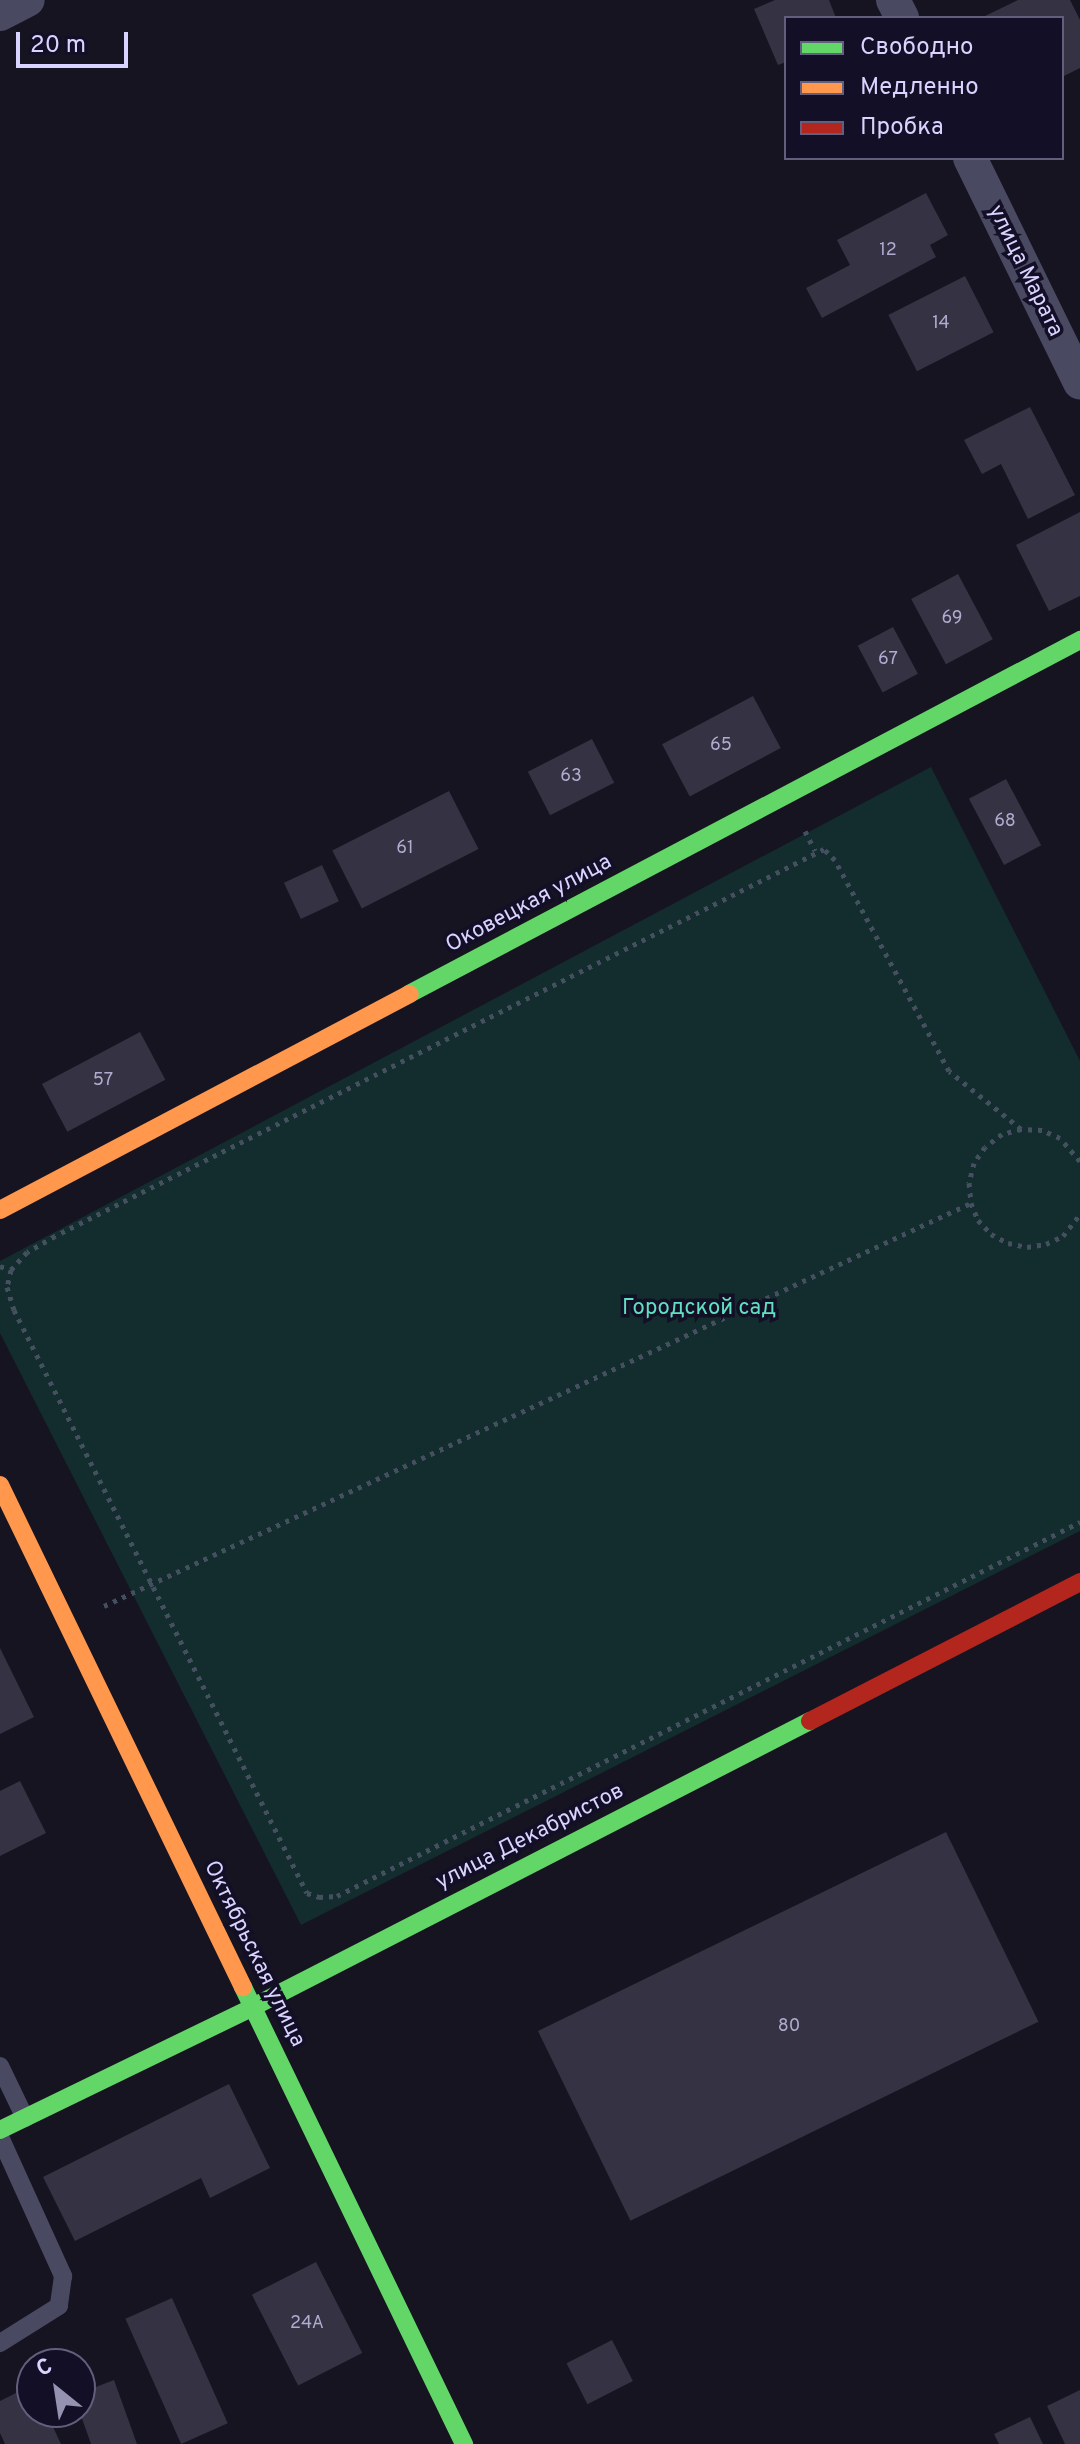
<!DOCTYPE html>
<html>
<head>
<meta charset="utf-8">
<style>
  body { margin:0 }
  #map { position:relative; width:1080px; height:2444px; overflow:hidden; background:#161421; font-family:Overpass,sans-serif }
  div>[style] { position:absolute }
  .green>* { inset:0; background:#132c2d }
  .building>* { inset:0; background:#343243; transform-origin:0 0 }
  .path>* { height:5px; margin-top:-2.5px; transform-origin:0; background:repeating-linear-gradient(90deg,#44505f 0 4px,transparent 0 10px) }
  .lane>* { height:18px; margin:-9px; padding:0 9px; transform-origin:9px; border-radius:9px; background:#4a4962 }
  .street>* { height:34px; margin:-17px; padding:0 17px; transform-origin:17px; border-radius:17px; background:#4a4962 }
  .fast>* { height:18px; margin:-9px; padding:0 9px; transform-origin:9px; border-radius:9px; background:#63d668 }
  .slow>* { height:18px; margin:-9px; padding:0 9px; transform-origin:9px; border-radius:9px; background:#ff974d }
  .jam>* { height:18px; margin:-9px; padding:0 9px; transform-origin:9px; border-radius:9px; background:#b3261e }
  span { translate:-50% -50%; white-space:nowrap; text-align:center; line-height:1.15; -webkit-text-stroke:7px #130f26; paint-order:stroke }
  .number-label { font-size:18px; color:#b0acd0 }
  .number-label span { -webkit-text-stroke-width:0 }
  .street-label { font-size:22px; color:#d9d4ff }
  .park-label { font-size:22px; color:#5fe0c0 }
  .legend { position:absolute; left:784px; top:16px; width:280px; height:144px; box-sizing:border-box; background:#130f26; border:2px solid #625e7d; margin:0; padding:10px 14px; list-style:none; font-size:24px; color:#d9d4ff }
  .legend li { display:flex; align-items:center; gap:16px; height:40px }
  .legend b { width:40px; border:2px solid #625e7d }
  .north { position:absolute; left:16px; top:2348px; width:80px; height:80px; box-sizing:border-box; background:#130f26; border:2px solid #625e7d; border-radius:50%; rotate:330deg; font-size:22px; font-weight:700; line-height:32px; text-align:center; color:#d9d4ff }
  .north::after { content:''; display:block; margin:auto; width:28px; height:36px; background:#9591b1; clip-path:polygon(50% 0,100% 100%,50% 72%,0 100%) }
  .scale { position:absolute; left:16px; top:32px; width:112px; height:36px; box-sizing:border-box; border:4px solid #d9d4ff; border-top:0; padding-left:10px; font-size:24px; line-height:28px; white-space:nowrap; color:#d9d4ff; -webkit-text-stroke:6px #130f26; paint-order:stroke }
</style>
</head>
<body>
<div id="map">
  <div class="green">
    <div style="clip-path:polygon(931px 767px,1080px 1061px,1080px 1531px,301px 1925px,0 1333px,0 1261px)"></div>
  </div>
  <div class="building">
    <div style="clip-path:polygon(775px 0,829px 0,836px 18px,786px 18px,786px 62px,778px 65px,754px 9px)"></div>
    <div style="clip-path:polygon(1018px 0,1070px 0,1080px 20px,1080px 68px,1062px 77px,1062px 18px,981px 18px)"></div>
    <div style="clip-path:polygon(926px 193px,948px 235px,930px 245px,936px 257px,822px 318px,806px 288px,850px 265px,837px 240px)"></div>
    <div style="left:965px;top:276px;width:63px;height:86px;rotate:63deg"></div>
    <div style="clip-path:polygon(1030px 407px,1075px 495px,1028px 519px,1001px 464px,982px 474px,964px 440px)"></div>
    <div style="clip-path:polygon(1080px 512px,1080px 596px,1049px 611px,1016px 545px)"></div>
    <div style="left:958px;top:574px;width:74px;height:53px;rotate:62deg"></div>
    <div style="left:893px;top:627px;width:53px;height:40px;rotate:62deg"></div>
    <div style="left:753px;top:696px;width:59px;height:103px;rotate:62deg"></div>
    <div style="left:592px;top:739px;width:49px;height:72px;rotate:63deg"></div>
    <div style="left:1006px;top:779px;width:75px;height:42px;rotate:62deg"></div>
    <div style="left:449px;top:791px;width:65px;height:131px;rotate:63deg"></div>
    <div style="left:322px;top:865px;width:40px;height:42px;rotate:65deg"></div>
    <div style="left:140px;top:1032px;width:54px;height:111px;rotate:62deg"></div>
    <div style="clip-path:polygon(0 1648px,34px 1717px,0 1734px)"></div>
    <div style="clip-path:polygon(20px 1781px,46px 1833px,0 1856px,0 1791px)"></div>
    <div style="left:946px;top:1832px;width:211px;height:454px;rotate:64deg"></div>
    <div style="clip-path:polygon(229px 2084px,270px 2168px,210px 2198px,201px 2178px,75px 2241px,43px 2177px)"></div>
    <div style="left:316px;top:2262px;width:102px;height:72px;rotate:63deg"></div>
    <div style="left:172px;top:2298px;width:137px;height:51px;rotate:66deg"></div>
    <div style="left:612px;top:2340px;width:46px;height:51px;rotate:63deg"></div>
    <div style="clip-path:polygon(114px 2380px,137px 2444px,91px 2444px,80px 2413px,80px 2393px)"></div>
    <div style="clip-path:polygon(32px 2385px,32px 2412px,46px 2412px,61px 2444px,5px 2444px,0 2433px,0 2401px)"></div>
    <div style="clip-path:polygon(1080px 2390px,1080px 2444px,1065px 2444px,1047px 2406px)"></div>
    <div style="clip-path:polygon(1030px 2417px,1043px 2444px,999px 2444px,994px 2434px)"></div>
  </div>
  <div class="path">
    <div style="left:805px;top:831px;width:22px;rotate:63deg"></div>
    <div style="left:1021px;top:1129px;width:92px;rotate:-141.1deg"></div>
    <div style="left:949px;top:1071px;width:240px;rotate:-118.4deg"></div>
    <div style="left:835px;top:860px;width:16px;rotate:-135deg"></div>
    <div style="left:824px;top:849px;width:861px;rotate:153.29deg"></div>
    <div style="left:55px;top:1236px;width:32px;rotate:150deg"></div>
    <div style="left:27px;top:1252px;width:24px;rotate:132deg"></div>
    <div style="left:11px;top:1270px;width:17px;rotate:103deg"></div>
    <div style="left:7px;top:1287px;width:24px;rotate:73deg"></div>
    <div style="left:14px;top:1310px;width:652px;rotate:63.32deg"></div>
    <div style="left:307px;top:1893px;width:13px;rotate:18deg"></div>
    <div style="left:319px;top:1897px;width:18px;rotate:-3deg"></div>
    <div style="left:337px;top:1896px;width:832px;rotate:-26.72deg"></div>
    <div style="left:1080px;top:1161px;width:30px;rotate:-131deg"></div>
    <div style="left:1060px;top:1138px;width:20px;rotate:-156deg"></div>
    <div style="left:1042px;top:1130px;width:21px;rotate:-177deg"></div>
    <div style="left:1021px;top:1129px;width:20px;rotate:165deg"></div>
    <div style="left:1002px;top:1134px;width:21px;rotate:143deg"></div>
    <div style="left:985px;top:1147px;width:19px;rotate:125deg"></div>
    <div style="left:974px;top:1163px;width:21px;rotate:104deg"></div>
    <div style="left:969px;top:1183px;width:20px;rotate:84deg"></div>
    <div style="left:971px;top:1203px;width:18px;rotate:68deg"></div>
    <div style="left:978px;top:1220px;width:19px;rotate:47deg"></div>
    <div style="left:991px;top:1234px;width:19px;rotate:28deg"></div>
    <div style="left:1008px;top:1243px;width:19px;rotate:12deg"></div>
    <div style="left:1027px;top:1247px;width:19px;rotate:-9deg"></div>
    <div style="left:1046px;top:1244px;width:19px;rotate:-25deg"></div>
    <div style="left:1063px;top:1236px;width:28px;rotate:-52deg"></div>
    <div style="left:0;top:1266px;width:12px;rotate:20deg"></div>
    <div style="left:104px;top:1606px;width:956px;rotate:-24.93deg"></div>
  </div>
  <div class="lane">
    <div style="left:0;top:2066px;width:58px;rotate:64.3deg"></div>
    <div style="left:0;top:2137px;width:153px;rotate:65.6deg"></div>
    <div style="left:63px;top:2276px;width:30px;rotate:98deg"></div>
    <div style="left:59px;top:2306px;width:70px;rotate:147.9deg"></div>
  </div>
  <div class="street">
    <div style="left:893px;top:0;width:20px;rotate:63deg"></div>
    <div style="left:0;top:14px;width:31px;rotate:-27deg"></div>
    <div style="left:970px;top:158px;width:250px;rotate:63.9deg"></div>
  </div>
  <div class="fast">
    <div style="left:409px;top:994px;width:759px;rotate:-27.81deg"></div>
    <div style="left:243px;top:1987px;width:508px;rotate:64.19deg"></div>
    <div style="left:0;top:2130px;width:281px;rotate:-25.9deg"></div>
    <div style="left:253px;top:2007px;width:626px;rotate:-27.18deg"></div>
  </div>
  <div class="slow">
    <div style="left:0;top:1210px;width:463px;rotate:-27.8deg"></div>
    <div style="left:0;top:1485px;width:558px;rotate:64.17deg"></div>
  </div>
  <div class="jam">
    <div style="left:810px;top:1721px;width:304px;rotate:-27.2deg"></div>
  </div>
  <div class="number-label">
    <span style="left:888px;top:251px">12</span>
    <span style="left:941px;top:324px">14</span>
    <span style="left:952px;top:619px">69</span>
    <span style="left:888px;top:660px">67</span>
    <span style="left:721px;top:746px">65</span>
    <span style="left:571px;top:777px">63</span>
    <span style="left:1005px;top:822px">68</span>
    <span style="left:405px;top:849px">61</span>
    <span style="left:103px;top:1081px">57</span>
    <span style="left:789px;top:2027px">80</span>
    <span style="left:307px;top:2324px">24А</span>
  </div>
  <div class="street-label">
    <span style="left:1025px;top:271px;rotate:64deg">улица Марата</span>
    <span style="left:529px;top:904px;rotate:-28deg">Оковецкая улица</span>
    <span style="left:530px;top:1837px;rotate:-27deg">улица Декабристов</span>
    <span style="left:254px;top:1954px;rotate:64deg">Октябрьская улица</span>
  </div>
  <div class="park-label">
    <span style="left:699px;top:1309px">Городской сад</span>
  </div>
  <ul class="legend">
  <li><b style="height:10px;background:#63d668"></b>Свободно</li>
  <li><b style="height:10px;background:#ff974d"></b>Медленно</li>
  <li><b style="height:10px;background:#b3261e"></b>Пробка</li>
  </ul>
  <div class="north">С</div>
  <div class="scale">20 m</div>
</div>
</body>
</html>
